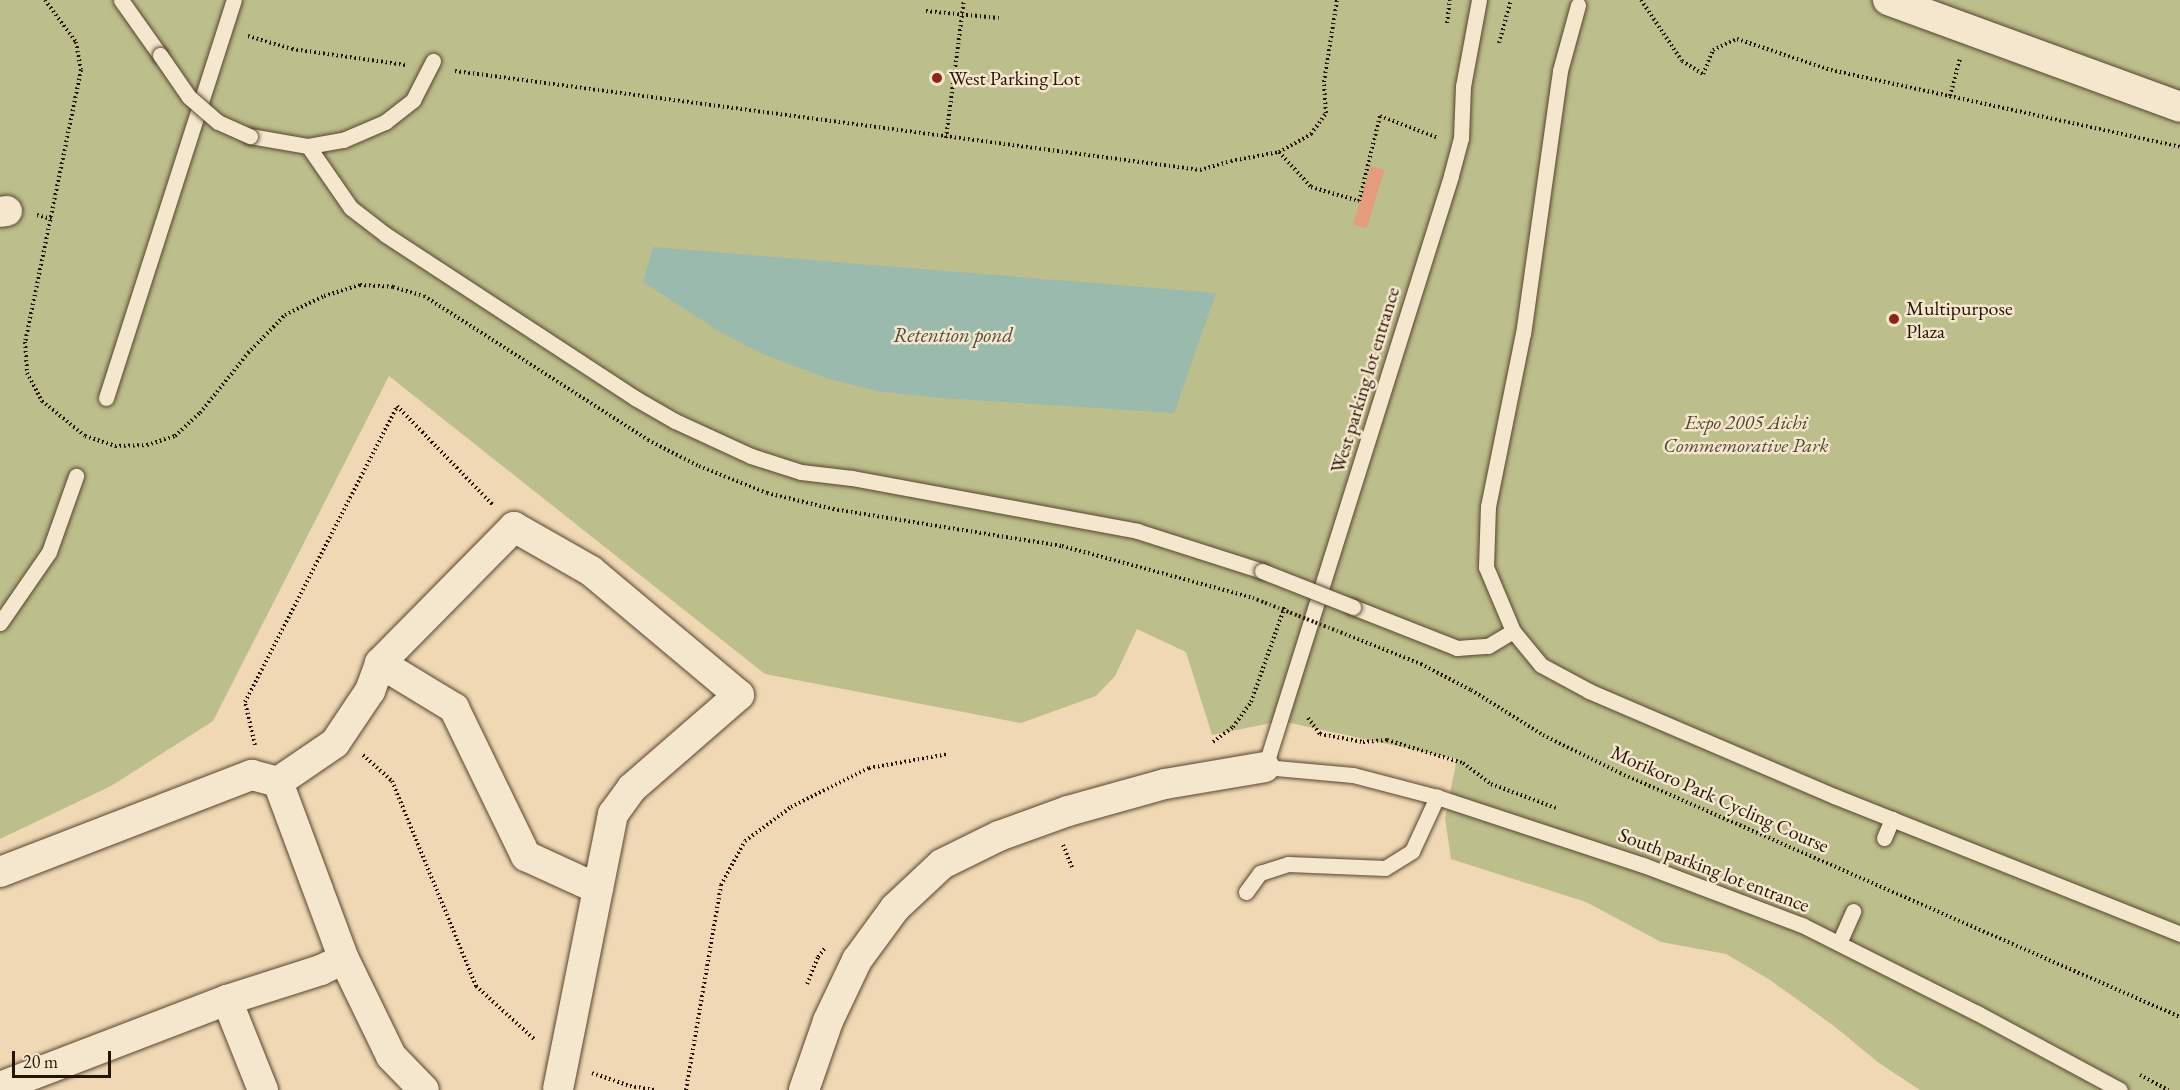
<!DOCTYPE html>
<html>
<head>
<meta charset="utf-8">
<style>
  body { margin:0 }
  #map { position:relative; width:2180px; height:1090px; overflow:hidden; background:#f0d8b4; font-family:"EB Garamond",serif }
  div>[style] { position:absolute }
  .green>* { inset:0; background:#bcbe8b }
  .water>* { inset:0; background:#9abaad }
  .building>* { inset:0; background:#e49c7c; transform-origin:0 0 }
  .path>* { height:4px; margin-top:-2px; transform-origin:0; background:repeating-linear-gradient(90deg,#251403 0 1.5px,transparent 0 4.5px) }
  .roads { filter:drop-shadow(0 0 2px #58452f) drop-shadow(0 0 2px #58452f) }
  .service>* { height:15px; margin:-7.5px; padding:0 7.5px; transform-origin:7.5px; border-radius:7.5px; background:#f5e6ce }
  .minor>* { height:30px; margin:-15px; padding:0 15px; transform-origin:15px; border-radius:15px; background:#f5e6ce }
  .path-bridge>* { height:4px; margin-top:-2px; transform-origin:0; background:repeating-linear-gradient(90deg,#251403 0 1.5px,transparent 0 4.5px) }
  .bridges { filter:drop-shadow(0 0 2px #58452f) drop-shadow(0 0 2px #58452f) }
  .service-bridge>* { height:15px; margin:-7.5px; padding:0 7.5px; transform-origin:7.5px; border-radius:7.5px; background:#f5e6ce }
  .dots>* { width:16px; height:16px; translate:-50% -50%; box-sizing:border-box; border:3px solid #f5e6ce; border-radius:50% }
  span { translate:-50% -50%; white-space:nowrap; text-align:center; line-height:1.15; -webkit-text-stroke:5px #f5e6ce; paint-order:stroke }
  .poi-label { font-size:20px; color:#251403 }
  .left { translate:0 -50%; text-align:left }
  .street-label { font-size:20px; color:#251403 }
  .park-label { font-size:20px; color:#52472c; font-style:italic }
  .water-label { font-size:21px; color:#4e4e3e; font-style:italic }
  .scale { position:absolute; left:12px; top:1051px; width:99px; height:27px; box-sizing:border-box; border:3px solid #251403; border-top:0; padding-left:8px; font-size:18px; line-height:21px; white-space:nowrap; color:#251403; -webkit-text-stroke:4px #f5e6ce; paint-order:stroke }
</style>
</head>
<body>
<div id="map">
  <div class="green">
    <div style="clip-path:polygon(0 0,2180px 0,2180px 1090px,1920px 1090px,1879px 1063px,1834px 1026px,1770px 980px,1726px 954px,1661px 942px,1586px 902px,1451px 859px,1445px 818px,1457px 759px,1281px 721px,1212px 735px,1186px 652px,1137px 629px,1115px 676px,1096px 696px,1021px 723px,765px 674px,389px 376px,213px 721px,111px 786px,0 839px)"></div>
  </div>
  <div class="water">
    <div style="clip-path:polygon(653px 247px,1216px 293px,1174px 413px,942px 398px,882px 392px,826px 378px,761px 353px,722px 333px,643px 282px)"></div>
  </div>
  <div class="building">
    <div style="left:1371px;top:166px;width:14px;height:61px;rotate:17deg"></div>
  </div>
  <div class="path">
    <div style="left:45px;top:0;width:52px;rotate:53.6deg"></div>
    <div style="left:76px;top:42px;width:28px;rotate:80deg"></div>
    <div style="left:81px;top:70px;width:278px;rotate:101.6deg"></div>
    <div style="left:25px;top:342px;width:31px;rotate:86deg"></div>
    <div style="left:27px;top:373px;width:32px;rotate:62deg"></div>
    <div style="left:42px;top:401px;width:55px;rotate:39.1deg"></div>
    <div style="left:85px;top:436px;width:32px;rotate:18deg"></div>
    <div style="left:115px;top:446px;width:32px;rotate:-2deg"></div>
    <div style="left:147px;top:445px;width:29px;rotate:-18deg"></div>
    <div style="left:175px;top:436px;width:34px;rotate:-43deg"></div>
    <div style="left:200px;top:413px;width:77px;rotate:-51.3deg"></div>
    <div style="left:248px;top:353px;width:53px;rotate:-45.8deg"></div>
    <div style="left:285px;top:315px;width:43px;rotate:-26deg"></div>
    <div style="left:324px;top:296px;width:38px;rotate:-17deg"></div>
    <div style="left:360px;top:285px;width:33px;rotate:3deg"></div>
    <div style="left:393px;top:287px;width:32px;rotate:16deg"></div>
    <div style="left:424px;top:296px;width:266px;rotate:32.7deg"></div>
    <div style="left:648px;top:440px;width:57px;rotate:27deg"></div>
    <div style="left:699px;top:466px;width:73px;rotate:21.7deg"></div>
    <div style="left:767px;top:493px;width:68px;rotate:13.6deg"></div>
    <div style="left:833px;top:509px;width:232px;rotate:9.2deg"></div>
    <div style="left:1062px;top:546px;width:198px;rotate:15.2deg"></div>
    <div style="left:1641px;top:0;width:73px;rotate:56.1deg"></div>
    <div style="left:1682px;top:61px;width:25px;rotate:32deg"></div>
    <div style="left:1703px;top:74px;width:26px;rotate:-67deg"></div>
    <div style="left:1713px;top:50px;width:26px;rotate:-25deg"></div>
    <div style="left:1737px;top:39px;width:99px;rotate:18.3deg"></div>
    <div style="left:1831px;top:70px;width:357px;rotate:12.4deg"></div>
    <div style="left:926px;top:11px;width:73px;rotate:5.5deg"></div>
    <div style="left:1447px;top:23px;width:23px;rotate:-83deg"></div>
    <div style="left:248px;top:36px;width:46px;rotate:16.5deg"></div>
    <div style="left:292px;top:49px;width:115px;rotate:8deg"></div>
    <div style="left:1499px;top:43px;width:45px;rotate:-74.4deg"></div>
    <div style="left:455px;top:71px;width:752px;rotate:7.57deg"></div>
    <div style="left:1200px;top:170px;width:32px;rotate:-16deg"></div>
    <div style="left:1231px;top:161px;width:49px;rotate:-10.6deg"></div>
    <div style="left:1279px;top:152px;width:37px;rotate:-29deg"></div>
    <div style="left:1311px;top:134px;width:26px;rotate:-54deg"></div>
    <div style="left:1326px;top:113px;width:31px;rotate:-94deg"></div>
    <div style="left:1324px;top:82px;width:83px;rotate:-81deg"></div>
    <div style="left:1950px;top:96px;width:38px;rotate:-75deg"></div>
    <div style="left:946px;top:138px;width:139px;rotate:-82.6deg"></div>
    <div style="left:1279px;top:152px;width:47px;rotate:47.6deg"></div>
    <div style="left:1311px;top:187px;width:50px;rotate:16.3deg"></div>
    <div style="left:1359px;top:201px;width:88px;rotate:-76.1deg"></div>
    <div style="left:1380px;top:116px;width:60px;rotate:20.6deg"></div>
    <div style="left:37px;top:215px;width:15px;rotate:16deg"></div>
    <div style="left:1345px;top:634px;width:82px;rotate:21.5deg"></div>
    <div style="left:1421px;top:664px;width:56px;rotate:27.5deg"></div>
    <div style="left:1471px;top:690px;width:85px;rotate:32deg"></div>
    <div style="left:1543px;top:735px;width:86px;rotate:26.3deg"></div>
    <div style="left:1620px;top:773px;width:611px;rotate:23.54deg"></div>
    <div style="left:1308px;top:718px;width:20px;rotate:53deg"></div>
    <div style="left:1320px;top:734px;width:44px;rotate:10.5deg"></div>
    <div style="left:1363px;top:742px;width:24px;rotate:-5deg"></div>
    <div style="left:1387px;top:740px;width:79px;rotate:16.8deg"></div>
    <div style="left:1463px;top:763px;width:35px;rotate:37deg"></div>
    <div style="left:1491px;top:784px;width:69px;rotate:20.3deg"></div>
    <div style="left:1213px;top:742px;width:25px;rotate:-37deg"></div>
    <div style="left:1233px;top:727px;width:31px;rotate:-54deg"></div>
    <div style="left:1251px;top:702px;width:102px;rotate:-70.5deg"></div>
    <div style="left:255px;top:745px;width:44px;rotate:-103.1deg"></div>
    <div style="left:245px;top:702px;width:333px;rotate:-62.8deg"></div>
    <div style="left:397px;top:406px;width:138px;rotate:45.9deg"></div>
    <div style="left:363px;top:755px;width:39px;rotate:42deg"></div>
    <div style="left:392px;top:781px;width:222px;rotate:67.7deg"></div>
    <div style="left:476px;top:986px;width:80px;rotate:42.5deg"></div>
    <div style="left:1063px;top:845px;width:24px;rotate:68deg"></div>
    <div style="left:807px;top:984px;width:29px;rotate:-68deg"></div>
    <div style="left:818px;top:957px;width:11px;rotate:-52deg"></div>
    <div style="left:592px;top:1073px;width:40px;rotate:18.9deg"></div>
    <div style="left:630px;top:1086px;width:25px;rotate:9deg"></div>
    <div style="left:2140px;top:1075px;width:32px;rotate:28deg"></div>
    <div style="left:686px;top:1090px;width:208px;rotate:-80.3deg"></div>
    <div style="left:721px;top:885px;width:50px;rotate:-61.4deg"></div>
    <div style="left:745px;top:841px;width:57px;rotate:-36.5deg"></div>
    <div style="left:791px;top:807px;width:87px;rotate:-26.6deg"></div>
    <div style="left:869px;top:768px;width:80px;rotate:-10deg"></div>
  </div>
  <div class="roads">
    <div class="service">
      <div style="left:121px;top:0;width:67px;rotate:54.7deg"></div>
      <div style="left:1479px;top:0;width:87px;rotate:100.5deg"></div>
      <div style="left:1463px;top:86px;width:52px;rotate:92.2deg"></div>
      <div style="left:1461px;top:138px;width:39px;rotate:105deg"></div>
      <div style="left:1451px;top:176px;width:620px;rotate:107.47deg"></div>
      <div style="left:1265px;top:767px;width:88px;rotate:5.2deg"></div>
      <div style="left:1353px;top:775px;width:87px;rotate:14.7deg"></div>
      <div style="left:1437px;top:797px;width:217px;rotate:18.3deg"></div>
      <div style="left:1643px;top:865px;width:170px;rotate:20.7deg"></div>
      <div style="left:1802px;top:925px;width:196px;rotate:26.7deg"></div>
      <div style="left:1977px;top:1013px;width:162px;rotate:28.3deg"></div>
      <div style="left:1578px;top:5px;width:68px;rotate:105.3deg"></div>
      <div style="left:1560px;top:71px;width:265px;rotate:98deg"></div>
      <div style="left:1523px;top:333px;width:177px;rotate:101.4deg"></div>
      <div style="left:1488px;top:506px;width:61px;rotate:91.9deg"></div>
      <div style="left:1486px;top:567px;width:69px;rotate:67.1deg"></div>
      <div style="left:1513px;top:631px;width:44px;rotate:50.5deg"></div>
      <div style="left:1541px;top:665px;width:55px;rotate:28.4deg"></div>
      <div style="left:1589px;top:691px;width:267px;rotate:23.2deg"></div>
      <div style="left:1834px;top:796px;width:373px;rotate:21.7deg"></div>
      <div style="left:250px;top:136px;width:59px;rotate:9.8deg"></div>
      <div style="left:308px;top:146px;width:36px;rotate:-10deg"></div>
      <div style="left:343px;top:140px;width:46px;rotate:-23.2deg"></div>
      <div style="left:385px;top:122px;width:36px;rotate:-38deg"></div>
      <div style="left:413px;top:100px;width:44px;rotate:-62.9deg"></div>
      <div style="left:308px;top:146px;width:75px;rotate:55.3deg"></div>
      <div style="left:351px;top:208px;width:44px;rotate:37.6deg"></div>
      <div style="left:386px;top:235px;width:298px;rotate:33.2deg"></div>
      <div style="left:635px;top:398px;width:46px;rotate:29.9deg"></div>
      <div style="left:675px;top:421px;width:84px;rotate:24.7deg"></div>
      <div style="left:751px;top:456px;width:52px;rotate:17.7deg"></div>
      <div style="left:801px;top:472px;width:51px;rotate:6.7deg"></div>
      <div style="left:852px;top:478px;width:290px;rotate:10.5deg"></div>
      <div style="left:1137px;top:531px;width:131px;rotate:17.7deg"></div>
      <div style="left:106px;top:398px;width:418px;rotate:-72.2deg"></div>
      <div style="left:1353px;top:607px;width:112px;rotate:21.5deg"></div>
      <div style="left:1457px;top:648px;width:31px;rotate:-4deg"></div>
      <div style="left:1488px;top:646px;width:29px;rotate:-31deg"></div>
      <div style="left:0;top:623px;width:86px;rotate:-55.4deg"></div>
      <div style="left:49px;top:552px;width:81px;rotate:-70.4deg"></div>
      <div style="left:1884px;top:838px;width:21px;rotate:-67deg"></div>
      <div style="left:1246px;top:892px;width:24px;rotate:-54deg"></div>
      <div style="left:1260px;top:873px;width:29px;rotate:-18deg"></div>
      <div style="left:1288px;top:864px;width:97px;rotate:2.4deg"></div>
      <div style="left:1385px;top:868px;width:32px;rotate:-32deg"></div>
      <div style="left:1412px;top:851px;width:60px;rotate:-65.2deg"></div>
      <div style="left:1839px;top:943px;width:35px;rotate:-66deg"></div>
    </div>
    <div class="minor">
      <div style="left:1888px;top:0;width:311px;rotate:20.1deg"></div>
      <div style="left:0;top:212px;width:7px;rotate:-8deg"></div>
      <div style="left:380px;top:663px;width:87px;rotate:31.3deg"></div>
      <div style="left:454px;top:708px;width:165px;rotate:64.1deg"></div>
      <div style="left:526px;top:856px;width:79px;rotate:24.6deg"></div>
      <div style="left:278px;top:782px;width:69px;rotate:-34.4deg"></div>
      <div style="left:335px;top:743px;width:63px;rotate:-56.1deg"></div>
      <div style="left:370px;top:691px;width:30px;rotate:-70deg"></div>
      <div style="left:380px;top:663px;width:191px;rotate:-45.4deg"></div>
      <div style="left:514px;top:527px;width:89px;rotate:29.7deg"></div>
      <div style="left:591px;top:571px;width:193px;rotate:40deg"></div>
      <div style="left:739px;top:695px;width:142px;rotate:139deg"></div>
      <div style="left:632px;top:788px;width:32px;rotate:126deg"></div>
      <div style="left:613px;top:814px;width:281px;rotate:101.3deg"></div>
      <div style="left:0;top:872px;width:270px;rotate:-21.1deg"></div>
      <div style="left:252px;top:775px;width:27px;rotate:15deg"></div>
      <div style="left:278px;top:782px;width:189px;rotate:69.6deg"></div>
      <div style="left:344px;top:959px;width:108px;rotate:64.1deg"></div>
      <div style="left:391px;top:1056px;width:47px;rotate:45.9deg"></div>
      <div style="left:227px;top:1000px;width:97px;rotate:68.2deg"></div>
      <div style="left:0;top:1087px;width:243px;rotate:-21deg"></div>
      <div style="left:227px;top:1000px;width:99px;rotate:-17.7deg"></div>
      <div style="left:321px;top:970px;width:25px;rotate:-26deg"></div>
      <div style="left:804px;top:1090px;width:73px;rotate:-70.8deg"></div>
      <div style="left:828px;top:1021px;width:68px;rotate:-64.6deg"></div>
      <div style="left:857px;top:960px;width:64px;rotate:-53.8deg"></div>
      <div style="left:895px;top:908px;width:64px;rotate:-43.1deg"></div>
      <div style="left:942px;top:864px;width:64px;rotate:-26.2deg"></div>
      <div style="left:999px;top:836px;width:73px;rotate:-19.9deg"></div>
      <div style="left:1068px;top:811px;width:101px;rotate:-15.6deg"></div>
      <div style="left:1165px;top:784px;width:101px;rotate:-9.6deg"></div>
    </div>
  </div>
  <div class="path-bridge">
    <div style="left:1253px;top:598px;width:99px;rotate:21.4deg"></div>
  </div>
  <div class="bridges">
    <div class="service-bridge">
      <div style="left:160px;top:55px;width:51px;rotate:55.4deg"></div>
      <div style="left:189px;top:97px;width:38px;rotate:41deg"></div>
      <div style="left:218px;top:122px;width:35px;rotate:24deg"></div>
      <div style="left:1262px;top:571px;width:98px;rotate:21.6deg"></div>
    </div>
  </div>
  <div class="dots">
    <div style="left:937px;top:78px;background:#8f2418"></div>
    <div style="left:1894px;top:319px;background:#8f2418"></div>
  </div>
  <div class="poi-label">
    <span class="left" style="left:949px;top:78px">West Parking Lot</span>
    <span class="left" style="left:1906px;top:320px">Multipurpose<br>Plaza</span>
  </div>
  <div class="street-label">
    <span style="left:1365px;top:380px;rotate:-73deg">West parking lot entrance</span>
    <span style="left:1720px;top:799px;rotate:24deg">Morikoro Park Cycling Course</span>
    <span style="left:1714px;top:870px;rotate:21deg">South parking lot entrance</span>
  </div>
  <div class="park-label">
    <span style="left:1746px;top:434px">Expo 2005 Aichi<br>Commemorative Park</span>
  </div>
  <div class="water-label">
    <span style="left:953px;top:335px">Retention pond</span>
  </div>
  <div class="scale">20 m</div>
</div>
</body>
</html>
